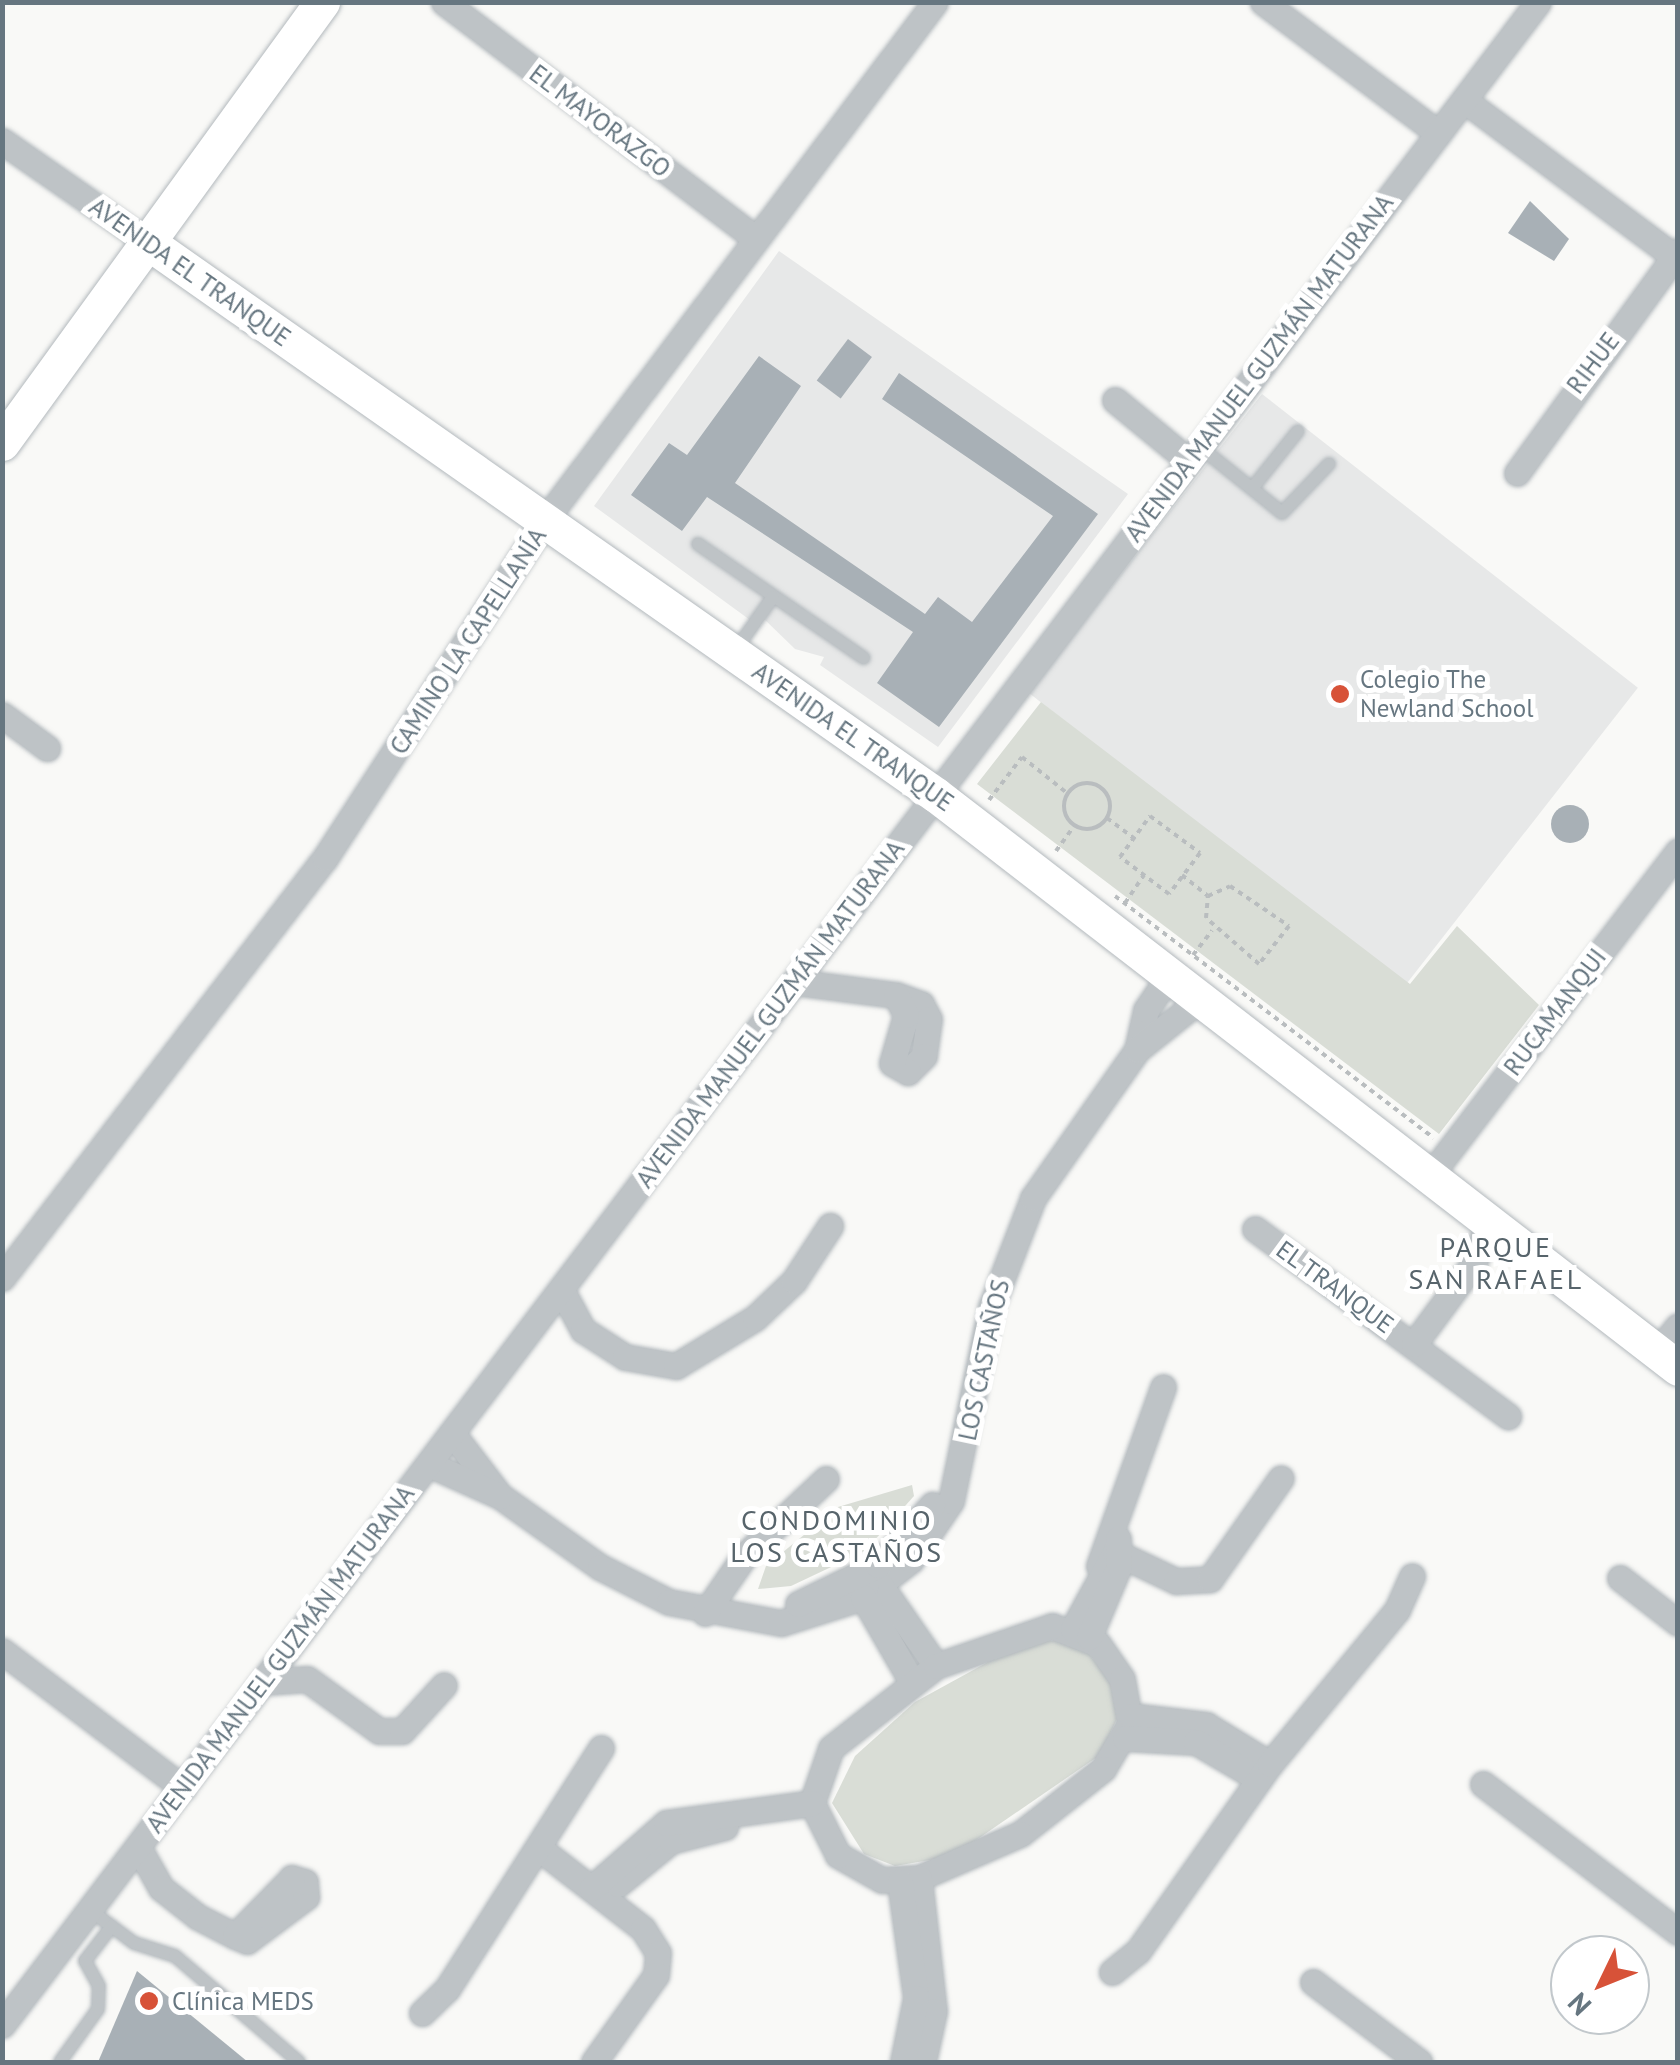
<!DOCTYPE html>
<html>
<head>
<meta charset="utf-8">
<style>
  body { margin:0 }
  #map { position:relative; width:1680px; height:2065px; overflow:hidden; background:#f9f9f7; font-family:"PT Sans",sans-serif }
  div>[style] { position:absolute }
  .built>* { inset:0; background:#e7e8e8; transform-origin:0 0 }
  .green>* { inset:0; background:#d9ddd6 }
  .building>* { inset:0; background:#a8b0b6; transform-origin:0 0 }
  .round { border-radius:50% }
  .path>* { height:4px; margin-top:-2px; transform-origin:0; background:repeating-linear-gradient(90deg,#b9bdbf 0 5px,transparent 0 10px) }
  .path>.ring { margin:-2px; padding:0; box-sizing:content-box; background:none; border:4px solid #b9bdbf; border-radius:50% }
  .roads { filter:drop-shadow(0 0 2px #b3b9bd) drop-shadow(0 0 2px #b3b9bd) }
  .lane>* { height:12px; margin:-6px; padding:0 6px; transform-origin:6px; border-radius:6px; background:#bec3c6 }
  .street>* { height:25px; margin:-12.5px; padding:0 12.5px; transform-origin:12.5px; border-radius:12.5px; background:#bec3c6 }
  .secondary>* { height:35px; margin:-17.5px; padding:0 17.5px; transform-origin:17.5px; border-radius:17.5px; background:#fff }
  .dots>* { width:28px; height:28px; translate:-50% -50%; box-sizing:border-box; border:5px solid #fff; border-radius:50% }
  span { translate:-50% -50%; white-space:nowrap; text-align:center; line-height:1.15; -webkit-text-stroke:10px #fff; paint-order:stroke }
  .street-label { font-size:25px; color:#667680 }
  .poi-label { font-size:25px; color:#667680 }
  .left { translate:0 -50%; text-align:left }
  .neighbourhood-label { font-size:28px; color:#57646b; letter-spacing:2.5px }
  .frame { position:absolute; inset:0; border:5px solid #667680; pointer-events:none }
  .north { position:absolute; left:1550px; top:1935px; width:100px; height:100px; box-sizing:border-box; background:#fff; border:2px solid #c2c8cc; border-radius:50%; rotate:227deg; font-size:28px; font-weight:700; line-height:40px; text-align:center; color:#667680 }
  .north::after { content:''; display:block; margin:auto; width:35px; height:45px; background:#d75238; clip-path:polygon(50% 0,100% 100%,50% 72%,0 100%) }
</style>
</head>
<body>
<div id="map">
  <div class="built">
    <div style="clip-path:polygon(779px 251px,1128px 494px,938px 747px,820px 665px,824px 657px,795px 649px,758px 613px,750px 620px,594px 506px)"></div>
    <div style="left:1262px;top:394px;width:477px;height:379px;rotate:38deg"></div>
  </div>
  <div class="green">
    <div style="clip-path:polygon(1041px 702px,1410px 984px,1457px 926px,1539px 1005px,1439px 1134px,977px 784px)"></div>
    <div style="clip-path:polygon(912px 1485px,914px 1496px,865px 1551px,791px 1586px,758px 1589px,766px 1566px,838px 1507px)"></div>
    <div style="clip-path:polygon(1030px 1639px,1080px 1643px,1110px 1680px,1117px 1719px,1100px 1755px,953px 1856px,895px 1866px,864px 1854px,832px 1803px,855px 1756px,915px 1702px)"></div>
  </div>
  <div class="building">
    <div style="clip-path:polygon(1530px 201px,1569px 239px,1554px 261px,1508px 233px)"></div>
    <div style="left:848px;top:339px;width:30px;height:52px;rotate:37deg"></div>
    <div style="clip-path:polygon(759px 356px,801px 386px,735px 483px,925px 614px,938px 597px,972px 622px,1053px 516px,882px 399px,899px 373px,1098px 514px,939px 727px,877px 683px,913px 632px,707px 497px,682px 531px,631px 495px,669px 443px,687px 455px)"></div>
    <div class="round" style="left:1551px;top:805px;width:38px;height:38px"></div>
    <div style="clip-path:polygon(137px 1971px,248px 2062px,98px 2062px)"></div>
  </div>
  <div class="path">
    <div class="ring" style="left:1064px;top:783px;width:42px;height:42px"></div>
    <div style="left:989px;top:800px;width:54px;rotate:-52.5deg"></div>
    <div style="left:1022px;top:757px;width:58px;rotate:38.7deg"></div>
    <div style="left:1150px;top:816px;width:62px;rotate:36.5deg"></div>
    <div style="left:1200px;top:853px;width:51px;rotate:127.1deg"></div>
    <div style="left:1169px;top:894px;width:61px;rotate:-142.9deg"></div>
    <div style="left:1120px;top:857px;width:51px;rotate:-53.8deg"></div>
    <div style="left:1107px;top:818px;width:34px;rotate:37deg"></div>
    <div style="left:1056px;top:851px;width:31px;rotate:-54deg"></div>
    <div style="left:1182px;top:875px;width:33px;rotate:39deg"></div>
    <div style="left:1230px;top:886px;width:71px;rotate:34.1deg"></div>
    <div style="left:1289px;top:926px;width:48px;rotate:128.3deg"></div>
    <div style="left:1259px;top:964px;width:70px;rotate:-139deg"></div>
    <div style="left:1206px;top:918px;width:22px;rotate:-85deg"></div>
    <div style="left:1208px;top:896px;width:24px;rotate:-24deg"></div>
    <div style="left:1115px;top:896px;width:400px;rotate:37.2deg"></div>
    <div style="left:1125px;top:903px;width:34px;rotate:-56deg"></div>
    <div style="left:1193px;top:955px;width:31px;rotate:-52deg"></div>
  </div>
  <div class="roads">
    <div class="lane">
      <div style="left:1200px;top:447px;width:105px;rotate:38.8deg"></div>
      <div style="left:1282px;top:513px;width:68px;rotate:-46.2deg"></div>
      <div style="left:1254px;top:486px;width:70px;rotate:-51.3deg"></div>
      <div style="left:698px;top:544px;width:201px;rotate:34.5deg"></div>
      <div style="left:734px;top:652px;width:67px;rotate:-54.7deg"></div>
      <div style="left:90px;top:1910px;width:55px;rotate:36.9deg"></div>
      <div style="left:134px;top:1943px;width:43px;rotate:17.6deg"></div>
      <div style="left:175px;top:1956px;width:163px;rotate:40.5deg"></div>
      <div style="left:60px;top:2062px;width:65px;rotate:-54.4deg"></div>
      <div style="left:98px;top:2009px;width:23px;rotate:-88deg"></div>
      <div style="left:99px;top:1986px;width:29px;rotate:-119deg"></div>
      <div style="left:85px;top:1961px;width:44px;rotate:-52.4deg"></div>
    </div>
    <div class="street">
      <div style="left:444px;top:2px;width:392px;rotate:37.2deg"></div>
      <div style="left:1263px;top:2px;width:219px;rotate:36.8deg"></div>
      <div style="left:1464px;top:100px;width:261px;rotate:36.7deg"></div>
      <div style="left:2px;top:141px;width:179px;rotate:34.8deg"></div>
      <div style="left:1115px;top:400px;width:96px;rotate:39.5deg"></div>
      <div style="left:1517px;top:473px;width:274px;rotate:-54deg"></div>
      <div style="left:2px;top:715px;width:56px;rotate:36.3deg"></div>
      <div style="left:794px;top:982px;width:103px;rotate:7.3deg"></div>
      <div style="left:896px;top:995px;width:27px;rotate:20deg"></div>
      <div style="left:921px;top:1004px;width:17px;rotate:62deg"></div>
      <div style="left:929px;top:1019px;width:37px;rotate:98deg"></div>
      <div style="left:924px;top:1056px;width:23px;rotate:135deg"></div>
      <div style="left:908px;top:1072px;width:18px;rotate:-151deg"></div>
      <div style="left:892px;top:1063px;width:50px;rotate:-73.7deg"></div>
      <div style="left:906px;top:1015px;width:22px;rotate:-117deg"></div>
      <div style="left:1137px;top:1050px;width:41px;rotate:-77.3deg"></div>
      <div style="left:1146px;top:1010px;width:45px;rotate:-56deg"></div>
      <div style="left:1432px;top:1173px;width:405px;rotate:-52.6deg"></div>
      <div style="left:1255px;top:1229px;width:315px;rotate:36.5deg"></div>
      <div style="left:2px;top:1278px;width:530px;rotate:-52.44deg"></div>
      <div style="left:325px;top:858px;width:403px;rotate:-56.9deg"></div>
      <div style="left:545px;top:520px;width:648px;rotate:-53.02deg"></div>
      <div style="left:561px;top:1289px;width:47px;rotate:61.8deg"></div>
      <div style="left:583px;top:1330px;width:50px;rotate:32.7deg"></div>
      <div style="left:625px;top:1357px;width:52px;rotate:10deg"></div>
      <div style="left:676px;top:1366px;width:92px;rotate:-31.3deg"></div>
      <div style="left:755px;top:1318px;width:54px;rotate:-43.5deg"></div>
      <div style="left:794px;top:1281px;width:66px;rotate:-56.8deg"></div>
      <div style="left:1414px;top:1344px;width:101px;rotate:-53.5deg"></div>
      <div style="left:1474px;top:1263px;width:46px;rotate:-70.8deg"></div>
      <div style="left:1657px;top:1352px;width:33px;rotate:-51deg"></div>
      <div style="left:452px;top:1433px;width:79px;rotate:52.7deg"></div>
      <div style="left:500px;top:1496px;width:123px;rotate:35.4deg"></div>
      <div style="left:600px;top:1567px;width:77px;rotate:26.9deg"></div>
      <div style="left:669px;top:1602px;width:114px;rotate:10.6deg"></div>
      <div style="left:781px;top:1623px;width:86px;rotate:-17.6deg"></div>
      <div style="left:863px;top:1597px;width:61px;rotate:-37.6deg"></div>
      <div style="left:911px;top:1560px;width:71px;rotate:-55.9deg"></div>
      <div style="left:951px;top:1501px;width:198px;rotate:-78.3deg"></div>
      <div style="left:991px;top:1307px;width:117px;rotate:-68.9deg"></div>
      <div style="left:1033px;top:1198px;width:181px;rotate:-54.9deg"></div>
      <div style="left:1137px;top:1050px;width:83px;rotate:-38.7deg"></div>
      <div style="left:429px;top:1464px;width:78px;rotate:24.3deg"></div>
      <div style="left:1099px;top:1566px;width:190px;rotate:-70.3deg"></div>
      <div style="left:874px;top:1576px;width:109px;rotate:55.4deg"></div>
      <div style="left:1620px;top:1578px;width:73px;rotate:37.8deg"></div>
      <div style="left:866px;top:1583px;width:14px;rotate:102deg"></div>
      <div style="left:863px;top:1597px;width:96px;rotate:60deg"></div>
      <div style="left:798px;top:1604px;width:89px;rotate:-26deg"></div>
      <div style="left:878px;top:1565px;width:81px;rotate:-48deg"></div>
      <div style="left:705px;top:1613px;width:70px;rotate:-55.4deg"></div>
      <div style="left:745px;top:1555px;width:111px;rotate:-43.2deg"></div>
      <div style="left:1052px;top:1626px;width:49px;rotate:21.4deg"></div>
      <div style="left:1098px;top:1644px;width:42px;rotate:55.6deg"></div>
      <div style="left:1122px;top:1679px;width:45px;rotate:79.7deg"></div>
      <div style="left:1130px;top:1723px;width:53px;rotate:120.4deg"></div>
      <div style="left:1103px;top:1769px;width:105px;rotate:141.9deg"></div>
      <div style="left:1020px;top:1834px;width:110px;rotate:156.5deg"></div>
      <div style="left:919px;top:1878px;width:37px;rotate:177deg"></div>
      <div style="left:882px;top:1880px;width:51px;rotate:-150.4deg"></div>
      <div style="left:838px;top:1855px;width:58px;rotate:-116.6deg"></div>
      <div style="left:812px;top:1803px;width:58px;rotate:-70.9deg"></div>
      <div style="left:831px;top:1748px;width:133px;rotate:-38deg"></div>
      <div style="left:936px;top:1666px;width:123px;rotate:-19deg"></div>
      <div style="left:1073px;top:1629px;width:88px;rotate:-61.4deg"></div>
      <div style="left:1115px;top:1552px;width:68px;rotate:25.4deg"></div>
      <div style="left:1176px;top:1581px;width:34px;rotate:-3deg"></div>
      <div style="left:1210px;top:1579px;width:123px;rotate:-54.9deg"></div>
      <div style="left:1089px;top:1637px;width:77px;rotate:-67.1deg"></div>
      <div style="left:1119px;top:1566px;width:27px;rotate:-92deg"></div>
      <div style="left:2px;top:1651px;width:227px;rotate:37.1deg"></div>
      <div style="left:264px;top:1682px;width:43px;rotate:-4deg"></div>
      <div style="left:307px;top:1679px;width:89px;rotate:35.8deg"></div>
      <div style="left:379px;top:1731px;width:23px"></div>
      <div style="left:402px;top:1731px;width:62px;rotate:-47.6deg"></div>
      <div style="left:1131px;top:1716px;width:76px;rotate:6.8deg"></div>
      <div style="left:1206px;top:1725px;width:75px;rotate:31.4deg"></div>
      <div style="left:1125px;top:1738px;width:71px;rotate:3.2deg"></div>
      <div style="left:1196px;top:1742px;width:73px;rotate:30.4deg"></div>
      <div style="left:1483px;top:1784px;width:245px;rotate:37.2deg"></div>
      <div style="left:138px;top:1847px;width:47px;rotate:60.7deg"></div>
      <div style="left:161px;top:1888px;width:47px;rotate:38.1deg"></div>
      <div style="left:198px;top:1917px;width:42px;rotate:27.2deg"></div>
      <div style="left:235px;top:1936px;width:13px;rotate:23deg"></div>
      <div style="left:247px;top:1941px;width:74px;rotate:-36.7deg"></div>
      <div style="left:306px;top:1897px;width:15px;rotate:-94deg"></div>
      <div style="left:305px;top:1882px;width:14px;rotate:-163deg"></div>
      <div style="left:292px;top:1878px;width:81px;rotate:134.5deg"></div>
      <div style="left:540px;top:1849px;width:130px;rotate:37.8deg"></div>
      <div style="left:643px;top:1929px;width:28px;rotate:58deg"></div>
      <div style="left:658px;top:1953px;width:22px;rotate:95deg"></div>
      <div style="left:656px;top:1975px;width:107px;rotate:125.5deg"></div>
      <div style="left:919px;top:1878px;width:134px;rotate:83.6deg"></div>
      <div style="left:934px;top:2011px;width:52px;rotate:102.2deg"></div>
      <div style="left:900px;top:1882px;width:117px;rotate:82.1deg"></div>
      <div style="left:916px;top:1998px;width:65px;rotate:101.5deg"></div>
      <div style="left:618px;top:1884px;width:68px;rotate:-39.1deg"></div>
      <div style="left:671px;top:1841px;width:56px;rotate:-14.5deg"></div>
      <div style="left:592px;top:1888px;width:98px;rotate:-41.3deg"></div>
      <div style="left:666px;top:1823px;width:147px;rotate:-7.8deg"></div>
      <div style="left:1112px;top:1972px;width:33px;rotate:-39deg"></div>
      <div style="left:1138px;top:1951px;width:229px;rotate:-54.8deg"></div>
      <div style="left:1270px;top:1764px;width:200px;rotate:-50.5deg"></div>
      <div style="left:1397px;top:1610px;width:37px;rotate:-66deg"></div>
      <div style="left:1313px;top:1982px;width:133px;rotate:37deg"></div>
      <div style="left:422px;top:2013px;width:35px;rotate:-44deg"></div>
      <div style="left:447px;top:1989px;width:286px;rotate:-57.4deg"></div>
      <div style="left:2px;top:2025px;width:2540px;rotate:-52.79deg"></div>
    </div>
    <div class="secondary">
      <div style="left:149px;top:243px;width:961px;rotate:35.05deg"></div>
      <div style="left:936px;top:795px;width:937px;rotate:37.68deg"></div>
      <div style="left:2px;top:443px;width:545px;rotate:-54.03deg"></div>
    </div>
  </div>
  <div class="dots">
    <div style="left:1340px;top:694px;background:#d75238"></div>
    <div style="left:149px;top:2001px;background:#d75238"></div>
  </div>
  <div class="street-label">
    <span style="left:600px;top:121px;rotate:37deg">EL MAYORAZGO</span>
    <span style="left:190px;top:272px;rotate:35deg">AVENIDA EL TRANQUE</span>
    <span style="left:1593px;top:363px;rotate:-53deg">RIHUE</span>
    <span style="left:1259px;top:368px;rotate:-53deg">AVENIDA MANUEL GUZMÁN MATURANA</span>
    <span style="left:468px;top:641px;rotate:-57deg">CAMINO LA CAPELLANÍA</span>
    <span style="left:853px;top:737px;rotate:35deg">AVENIDA EL TRANQUE</span>
    <span style="left:1555px;top:1012px;rotate:-53deg">RUCAMANQUI</span>
    <span style="left:770px;top:1014px;rotate:-53deg">AVENIDA MANUEL GUZMÁN MATURANA</span>
    <span style="left:1335px;top:1287px;rotate:36deg">EL TRANQUE</span>
    <span style="left:984px;top:1360px;rotate:-78deg">LOS CASTAÑOS</span>
    <span style="left:280px;top:1659px;rotate:-53deg">AVENIDA MANUEL GUZMÁN MATURANA</span>
  </div>
  <div class="poi-label">
    <span class="left" style="left:1360px;top:694px">Colegio The<br>Newland School</span>
    <span class="left" style="left:172px;top:2001px">Clínica MEDS</span>
  </div>
  <div class="neighbourhood-label">
    <span style="left:1496px;top:1263px">PARQUE<br>SAN RAFAEL</span>
    <span style="left:837px;top:1536px">CONDOMINIO<br>LOS CASTAÑOS</span>
  </div>
  <div class="frame"></div>
  <div class="north">N</div>
</div>
</body>
</html>
